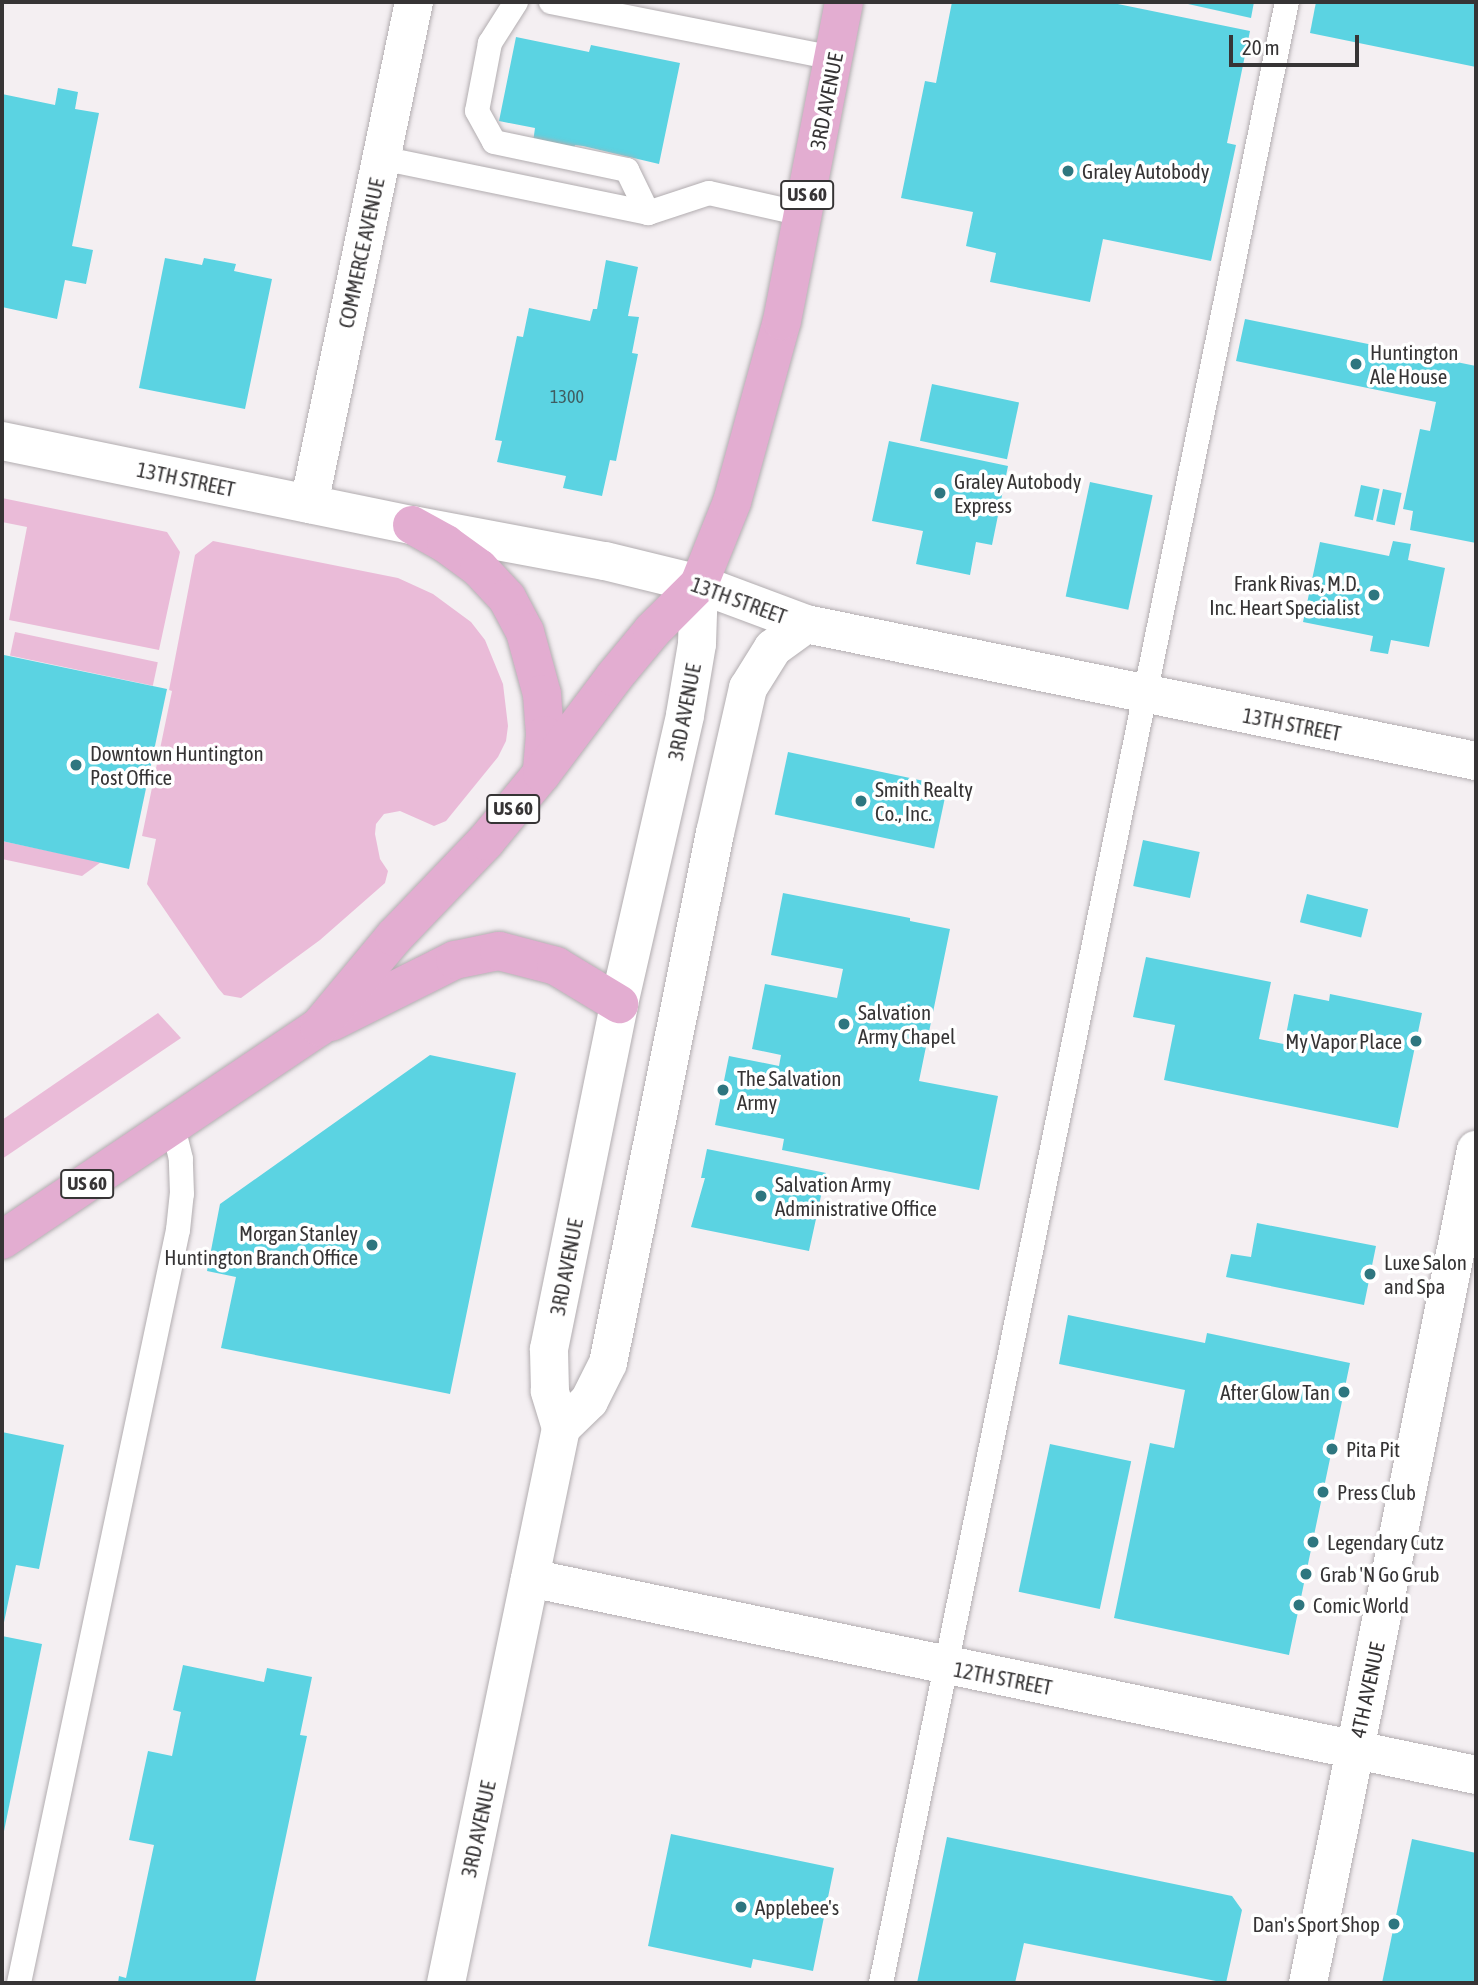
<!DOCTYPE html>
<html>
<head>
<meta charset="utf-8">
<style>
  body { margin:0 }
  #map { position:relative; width:1478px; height:1985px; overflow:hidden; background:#f4eff2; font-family:"Asap Condensed",sans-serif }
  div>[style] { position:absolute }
  .green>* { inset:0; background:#eabbd8; transform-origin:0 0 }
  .building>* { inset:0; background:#5bd3e2; transform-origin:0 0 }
  .roads { filter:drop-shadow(0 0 2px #b2adb0) drop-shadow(0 0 2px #b2adb0) }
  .service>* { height:24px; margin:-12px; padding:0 12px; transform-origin:12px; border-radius:12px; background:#fff }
  .minor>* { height:38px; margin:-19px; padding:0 19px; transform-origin:19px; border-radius:19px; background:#fff }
  .tertiary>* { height:38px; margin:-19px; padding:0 19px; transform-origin:19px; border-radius:19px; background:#fff }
  .primary>* { height:38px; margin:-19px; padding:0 19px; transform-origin:19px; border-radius:19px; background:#e3add1 }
  .dots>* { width:19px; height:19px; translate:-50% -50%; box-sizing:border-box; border:4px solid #fff; border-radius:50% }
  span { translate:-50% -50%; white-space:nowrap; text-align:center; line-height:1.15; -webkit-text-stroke:7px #fff; paint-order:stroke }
  .number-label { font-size:18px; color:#3f5c60 }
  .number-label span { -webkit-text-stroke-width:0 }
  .shield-label span { padding:2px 5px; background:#fff; border:2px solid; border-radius:5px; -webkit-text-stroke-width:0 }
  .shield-label { font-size:19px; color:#363435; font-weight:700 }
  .street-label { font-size:21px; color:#363435 }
  .poi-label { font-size:21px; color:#363435 }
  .left { translate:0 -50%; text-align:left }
  .right { translate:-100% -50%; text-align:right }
  .frame { position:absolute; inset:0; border:4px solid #363435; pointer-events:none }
  .scale { position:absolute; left:1229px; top:35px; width:130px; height:32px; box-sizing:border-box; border:4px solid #363435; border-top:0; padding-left:9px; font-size:21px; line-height:24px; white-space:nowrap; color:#363435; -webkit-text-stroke:5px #fff; paint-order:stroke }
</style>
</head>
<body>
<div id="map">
  <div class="green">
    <div style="clip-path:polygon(2px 498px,167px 532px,180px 552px,159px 650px,9px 620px,27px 527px,2px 522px)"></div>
    <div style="clip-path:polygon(213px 541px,398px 578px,433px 594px,471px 622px,485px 640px,503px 684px,508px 726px,506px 741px,498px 757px,446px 821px,434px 826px,400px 811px,384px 814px,376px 824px,375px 834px,380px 859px,388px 871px,385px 883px,320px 940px,241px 998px,224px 995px,218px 988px,147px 884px,156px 839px,142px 836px,172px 691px,169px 690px,195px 555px)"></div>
    <div style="left:15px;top:632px;width:146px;height:24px;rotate:12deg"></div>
    <div style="clip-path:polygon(2px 841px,101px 862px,82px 876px,2px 859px)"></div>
    <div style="clip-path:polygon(158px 1013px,181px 1038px,2px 1159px,2px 1120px)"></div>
  </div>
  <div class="building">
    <div style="clip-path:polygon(952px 2px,1108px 2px,1250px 31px,1227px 143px,1236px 145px,1211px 261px,1103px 239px,1090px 302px,990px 282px,996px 253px,966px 246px,973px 212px,901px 198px,925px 81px,936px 83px)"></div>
    <div style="clip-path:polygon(1179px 2px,1254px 2px,1251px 18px)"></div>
    <div style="clip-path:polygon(1316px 2px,1476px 2px,1476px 67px,1310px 33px)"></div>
    <div style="clip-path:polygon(516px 37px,589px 52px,591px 45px,680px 63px,659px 164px,583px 146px,575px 145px,573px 151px,533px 142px,535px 128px,499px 121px)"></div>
    <div style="clip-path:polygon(58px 88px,78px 92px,75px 109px,99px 113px,72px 246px,93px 250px,86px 284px,65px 280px,57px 319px,2px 307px,2px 94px,55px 105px)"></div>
    <div style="clip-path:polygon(165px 258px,202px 265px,204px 258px,236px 264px,234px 271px,272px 279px,245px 409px,139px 388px)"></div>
    <div style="clip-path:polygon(606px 260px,638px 267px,628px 316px,639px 317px,632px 353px,638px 354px,616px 461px,610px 460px,602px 496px,563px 488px,566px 476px,497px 462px,502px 441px,495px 440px,517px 336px,523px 337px,529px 308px,590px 321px,593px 309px,597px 309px)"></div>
    <div style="clip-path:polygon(1245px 319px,1476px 366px,1476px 543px,1410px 530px,1413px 511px,1403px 509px,1420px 429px,1430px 431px,1436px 402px,1236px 361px)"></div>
    <div style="left:932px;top:384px;width:89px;height:58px;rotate:12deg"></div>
    <div style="clip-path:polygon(889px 441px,1008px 466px,992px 545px,976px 542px,970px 575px,916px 564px,923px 531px,872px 521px)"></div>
    <div style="left:1090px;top:482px;width:64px;height:117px;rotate:12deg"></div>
    <div style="left:1361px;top:485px;width:19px;height:32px;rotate:12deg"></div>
    <div style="left:1383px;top:489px;width:19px;height:33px;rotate:12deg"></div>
    <div style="clip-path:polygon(1393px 541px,1411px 544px,1408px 560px,1445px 568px,1429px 647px,1391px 640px,1388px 654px,1370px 651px,1373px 636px,1303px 622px,1320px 542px,1389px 556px)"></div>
    <div style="clip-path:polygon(4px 655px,167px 689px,129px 869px,2px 841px)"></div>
    <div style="left:788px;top:752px;width:163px;height:64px;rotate:12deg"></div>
    <div style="left:1143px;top:840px;width:58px;height:47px;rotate:12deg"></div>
    <div style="clip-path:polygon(783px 893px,910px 918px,910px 921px,950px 929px,919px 1081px,998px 1096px,979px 1190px,782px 1150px,784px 1139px,715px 1125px,729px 1056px,779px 1066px,781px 1055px,752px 1049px,765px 984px,837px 998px,843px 969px,771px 955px)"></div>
    <div style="left:1307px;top:894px;width:63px;height:29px;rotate:14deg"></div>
    <div style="clip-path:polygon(1146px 957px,1271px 982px,1259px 1039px,1308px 1049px,1309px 1040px,1286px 1035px,1294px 994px,1329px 1001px,1330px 994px,1422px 1013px,1398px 1128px,1164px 1080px,1175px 1025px,1133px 1017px)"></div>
    <div style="clip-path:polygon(430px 1055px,516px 1073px,450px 1394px,221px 1348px,236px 1277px,207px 1271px,220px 1204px)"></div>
    <div style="clip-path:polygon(707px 1149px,826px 1173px,809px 1251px,691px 1227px,705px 1178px,701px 1178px)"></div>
    <div style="clip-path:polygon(1257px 1223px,1376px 1246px,1364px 1305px,1226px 1277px,1231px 1254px,1251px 1257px)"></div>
    <div style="clip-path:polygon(1068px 1315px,1205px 1343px,1207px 1333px,1350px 1363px,1289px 1655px,1114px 1618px,1150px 1443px,1174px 1448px,1185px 1390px,1059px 1364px)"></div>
    <div style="clip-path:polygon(2px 1432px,64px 1445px,39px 1569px,16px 1565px,3px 1627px)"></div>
    <div style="left:1050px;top:1444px;width:83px;height:151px;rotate:12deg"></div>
    <div style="clip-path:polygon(2px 1636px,42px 1644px,3px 1836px,2px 1835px)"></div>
    <div style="clip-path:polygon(183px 1665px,264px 1682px,267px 1668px,312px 1677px,300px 1735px,307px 1736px,255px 1983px,118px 1983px,119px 1976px,126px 1978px,154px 1845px,129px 1840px,148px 1751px,172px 1756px,181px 1712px,173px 1710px)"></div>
    <div style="clip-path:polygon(671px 1834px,834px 1868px,813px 1971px,753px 1959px,751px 1968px,648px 1946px)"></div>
    <div style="clip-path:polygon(947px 1837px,1232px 1896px,1242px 1910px,1226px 1983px,1024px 1943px,1015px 1983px,917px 1983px)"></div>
    <div style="clip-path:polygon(1412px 1839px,1476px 1853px,1476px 1983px,1382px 1983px)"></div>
  </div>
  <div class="roads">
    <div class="service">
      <div style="left:516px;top:2px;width:49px;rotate:122.4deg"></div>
      <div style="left:490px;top:43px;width:69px;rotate:100.8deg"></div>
      <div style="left:477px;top:111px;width:35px;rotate:61deg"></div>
      <div style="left:494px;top:142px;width:136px;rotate:11.9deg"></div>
      <div style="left:627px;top:170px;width:48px;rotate:64deg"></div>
      <div style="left:551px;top:2px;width:288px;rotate:11.2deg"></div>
      <div style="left:381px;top:158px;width:273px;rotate:11.6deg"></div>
      <div style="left:648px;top:213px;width:64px;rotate:-18.2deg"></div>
      <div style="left:709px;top:193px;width:96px;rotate:12.6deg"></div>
      <div style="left:19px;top:1983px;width:770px;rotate:-78.08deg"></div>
      <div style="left:178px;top:1230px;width:36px;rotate:-84deg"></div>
      <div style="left:182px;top:1194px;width:35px;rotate:-92deg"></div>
      <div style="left:181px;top:1159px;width:32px;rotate:-104deg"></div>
      <div style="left:881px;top:1983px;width:2022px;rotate:-78.42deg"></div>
    </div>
    <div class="minor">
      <div style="left:2px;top:441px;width:419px;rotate:11.6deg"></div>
      <div style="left:412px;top:525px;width:196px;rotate:10.6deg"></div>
      <div style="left:605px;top:561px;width:97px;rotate:13.7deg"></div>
      <div style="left:699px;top:584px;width:114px;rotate:20.5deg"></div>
      <div style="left:806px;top:624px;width:684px;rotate:11.56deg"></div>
      <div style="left:309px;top:504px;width:513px;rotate:-78.19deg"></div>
      <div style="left:561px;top:1428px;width:39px;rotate:-44deg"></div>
      <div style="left:589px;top:1401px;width:42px;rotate:-63.4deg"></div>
      <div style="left:608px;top:1363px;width:541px;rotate:-78.59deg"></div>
      <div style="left:715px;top:833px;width:149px;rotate:-77.2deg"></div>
      <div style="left:748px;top:688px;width:47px;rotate:-58deg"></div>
      <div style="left:773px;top:648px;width:41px;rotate:-36deg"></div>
      <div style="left:530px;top:1578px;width:966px;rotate:11.76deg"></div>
    </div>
    <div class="tertiary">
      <div style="left:446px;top:1983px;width:567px;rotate:-78.29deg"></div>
      <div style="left:561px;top:1428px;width:39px;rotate:-107deg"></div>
      <div style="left:550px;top:1391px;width:42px;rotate:-91.4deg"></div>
      <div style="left:549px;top:1349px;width:352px;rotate:-78.5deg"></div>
      <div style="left:619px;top:1004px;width:296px;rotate:-77.1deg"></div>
      <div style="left:685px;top:715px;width:72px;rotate:-80.4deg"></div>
      <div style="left:697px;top:644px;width:60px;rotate:-88.1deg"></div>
      <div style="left:1308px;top:1983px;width:850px;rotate:-78.6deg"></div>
    </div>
    <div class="primary">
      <div style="left:412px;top:525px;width:39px;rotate:29deg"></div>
      <div style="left:446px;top:544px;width:41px;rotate:36deg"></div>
      <div style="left:479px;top:568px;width:41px;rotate:47deg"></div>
      <div style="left:507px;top:598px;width:38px;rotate:62deg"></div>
      <div style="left:525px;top:632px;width:64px;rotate:74.7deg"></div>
      <div style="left:542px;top:694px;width:41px;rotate:85.8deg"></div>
      <div style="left:545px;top:735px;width:38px;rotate:95deg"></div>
      <div style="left:331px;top:1022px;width:139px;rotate:-26.6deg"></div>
      <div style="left:455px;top:960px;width:45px;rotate:-11.6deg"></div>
      <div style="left:499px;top:951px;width:59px;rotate:14.7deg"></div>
      <div style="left:556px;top:966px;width:74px;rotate:31.1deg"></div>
      <div style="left:2px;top:1240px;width:382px;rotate:-33.9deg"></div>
      <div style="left:319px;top:1027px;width:117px;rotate:-50.2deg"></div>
      <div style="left:394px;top:937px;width:133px;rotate:-46.2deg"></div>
      <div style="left:486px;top:841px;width:88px;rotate:-50.5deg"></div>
      <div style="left:542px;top:773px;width:120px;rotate:-53.1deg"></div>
      <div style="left:614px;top:677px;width:60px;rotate:-50.4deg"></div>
      <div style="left:652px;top:631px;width:66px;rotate:-45deg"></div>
      <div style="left:699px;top:584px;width:88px;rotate:-68.1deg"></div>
      <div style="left:732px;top:502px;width:188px;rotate:-74.6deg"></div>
      <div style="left:782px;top:321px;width:325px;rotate:-79deg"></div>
    </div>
  </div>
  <div class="dots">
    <div style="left:1068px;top:171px;background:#2e767f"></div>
    <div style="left:1356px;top:364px;background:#2e767f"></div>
    <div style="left:940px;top:493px;background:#2e767f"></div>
    <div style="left:1374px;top:595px;background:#2e767f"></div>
    <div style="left:76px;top:765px;background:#2e767f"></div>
    <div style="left:861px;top:801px;background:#2e767f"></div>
    <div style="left:844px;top:1024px;background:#2e767f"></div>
    <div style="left:1416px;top:1041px;background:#2e767f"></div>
    <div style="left:723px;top:1090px;background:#2e767f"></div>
    <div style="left:761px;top:1196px;background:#2e767f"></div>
    <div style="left:372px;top:1245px;background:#2e767f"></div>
    <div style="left:1370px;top:1274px;background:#2e767f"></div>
    <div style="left:1344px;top:1392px;background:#2e767f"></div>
    <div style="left:1332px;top:1449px;background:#2e767f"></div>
    <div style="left:1323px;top:1492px;background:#2e767f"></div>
    <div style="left:1313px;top:1542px;background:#2e767f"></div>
    <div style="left:1306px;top:1574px;background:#2e767f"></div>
    <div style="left:1299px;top:1605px;background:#2e767f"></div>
    <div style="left:741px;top:1907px;background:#2e767f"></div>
    <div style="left:1394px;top:1924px;background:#2e767f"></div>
  </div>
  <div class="number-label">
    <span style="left:567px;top:397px">1300</span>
  </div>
  <div class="shield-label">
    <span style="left:807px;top:195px">US 60</span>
    <span style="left:513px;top:809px">US 60</span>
    <span style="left:87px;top:1184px">US 60</span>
  </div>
  <div class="street-label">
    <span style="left:826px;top:101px;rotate:-79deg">3RD AVENUE</span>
    <span style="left:361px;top:253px;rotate:-78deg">COMMERCE AVENUE</span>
    <span style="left:186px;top:479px;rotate:12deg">13TH STREET</span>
    <span style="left:739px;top:600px;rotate:20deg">13TH STREET</span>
    <span style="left:684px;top:712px;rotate:-79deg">3RD AVENUE</span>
    <span style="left:1292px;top:724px;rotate:11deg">13TH STREET</span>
    <span style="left:566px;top:1267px;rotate:-79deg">3RD AVENUE</span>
    <span style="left:1003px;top:1678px;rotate:11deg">12TH STREET</span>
    <span style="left:1367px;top:1690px;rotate:-78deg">4TH AVENUE</span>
    <span style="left:478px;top:1829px;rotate:-78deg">3RD AVENUE</span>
  </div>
  <div class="poi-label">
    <span class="left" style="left:1082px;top:171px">Graley Autobody</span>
    <span class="left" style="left:1370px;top:364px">Huntington<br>Ale House</span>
    <span class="left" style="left:954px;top:493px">Graley Autobody<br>Express</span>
    <span class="right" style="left:1360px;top:595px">Frank Rivas, M.D.<br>Inc. Heart Specialist</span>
    <span class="left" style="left:90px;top:765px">Downtown Huntington<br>Post Office</span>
    <span class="left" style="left:875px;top:801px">Smith Realty<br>Co., Inc.</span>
    <span class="left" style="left:858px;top:1024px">Salvation<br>Army Chapel</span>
    <span class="right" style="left:1402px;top:1041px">My Vapor Place</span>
    <span class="left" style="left:737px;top:1090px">The Salvation<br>Army</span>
    <span class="left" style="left:775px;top:1196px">Salvation Army<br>Administrative Office</span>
    <span class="right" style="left:358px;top:1245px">Morgan Stanley<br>Huntington Branch Office</span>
    <span class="left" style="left:1384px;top:1274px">Luxe Salon<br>and Spa</span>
    <span class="right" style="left:1330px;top:1392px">After Glow Tan</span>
    <span class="left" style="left:1346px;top:1449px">Pita Pit</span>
    <span class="left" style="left:1337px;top:1492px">Press Club</span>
    <span class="left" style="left:1327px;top:1542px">Legendary Cutz</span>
    <span class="left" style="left:1320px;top:1574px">Grab 'N Go Grub</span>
    <span class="left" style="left:1313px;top:1605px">Comic World</span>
    <span class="left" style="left:755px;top:1907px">Applebee's</span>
    <span class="right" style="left:1380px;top:1924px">Dan's Sport Shop</span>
  </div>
  <div class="frame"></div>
  <div class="scale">20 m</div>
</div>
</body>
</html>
